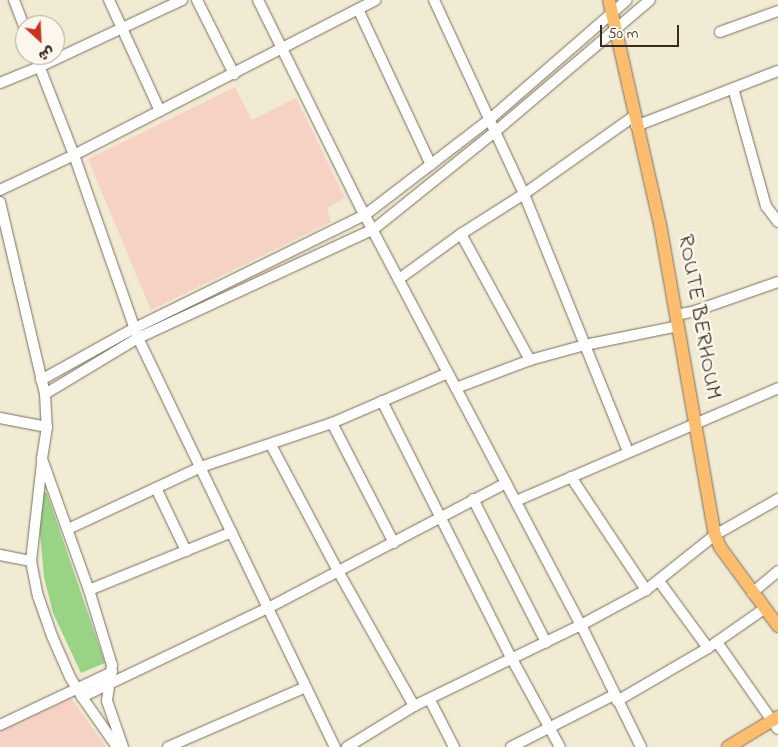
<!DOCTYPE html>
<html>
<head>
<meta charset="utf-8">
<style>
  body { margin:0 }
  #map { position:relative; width:778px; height:747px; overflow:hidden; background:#f1ebd4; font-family:"Indie Flower","Playpen Sans Arabic",sans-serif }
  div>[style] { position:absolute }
  .built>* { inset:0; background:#f6d2c4 }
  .green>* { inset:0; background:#99d386 }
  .roads { filter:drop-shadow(0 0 1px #7b6e5e) drop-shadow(0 0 1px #7b6e5e) }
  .minor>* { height:10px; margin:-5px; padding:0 5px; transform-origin:5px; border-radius:5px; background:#fff }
  .major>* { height:12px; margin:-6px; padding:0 6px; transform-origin:6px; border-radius:6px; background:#fcbd6f }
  span { translate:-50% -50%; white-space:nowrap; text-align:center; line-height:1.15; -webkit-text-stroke:5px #fbf7ec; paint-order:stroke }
  .street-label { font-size:22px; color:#3b2a1e }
  .north { position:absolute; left:15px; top:15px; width:50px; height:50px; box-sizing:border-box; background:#fbf7ec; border:1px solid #aea59a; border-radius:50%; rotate:155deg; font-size:14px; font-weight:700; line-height:20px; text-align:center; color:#3b2a1e }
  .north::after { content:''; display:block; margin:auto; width:18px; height:22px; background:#c8321e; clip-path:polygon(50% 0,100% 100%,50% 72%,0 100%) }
  .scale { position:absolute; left:600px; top:25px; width:79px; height:22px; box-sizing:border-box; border:2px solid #3b2a1e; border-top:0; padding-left:6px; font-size:15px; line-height:18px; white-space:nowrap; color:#3b2a1e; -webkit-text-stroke:4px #fbf7ec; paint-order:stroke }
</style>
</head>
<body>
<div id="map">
  <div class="built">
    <div style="clip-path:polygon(235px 87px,252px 120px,296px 98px,345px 198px,327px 208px,331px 222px,151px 310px,88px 159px)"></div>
    <div style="clip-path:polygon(71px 698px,106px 747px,0 747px,0 731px)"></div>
  </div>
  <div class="green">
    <div style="clip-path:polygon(44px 491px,47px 493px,105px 663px,81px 673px,53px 613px,44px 577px,39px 523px)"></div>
  </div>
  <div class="roads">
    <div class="minor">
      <div style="left:14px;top:0;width:31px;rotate:69deg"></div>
      <div style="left:109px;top:0;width:122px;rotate:65.3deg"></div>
      <div style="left:197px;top:0;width:83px;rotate:63.4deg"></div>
      <div style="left:258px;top:0;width:232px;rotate:63.7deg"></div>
      <div style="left:361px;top:208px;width:471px;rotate:62.2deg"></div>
      <div style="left:581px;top:625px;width:136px;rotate:63.8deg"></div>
      <div style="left:434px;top:0;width:214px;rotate:65.1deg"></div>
      <div style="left:524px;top:194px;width:278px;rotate:68deg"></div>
      <div style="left:358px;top:9px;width:172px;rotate:64.9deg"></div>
      <div style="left:720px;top:32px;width:62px;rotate:-19.9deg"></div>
      <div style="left:35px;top:55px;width:107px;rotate:68.7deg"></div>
      <div style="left:74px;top:155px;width:194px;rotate:70.7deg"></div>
      <div style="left:138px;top:338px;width:454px;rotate:64.3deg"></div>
      <div style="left:0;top:83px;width:42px;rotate:-22.3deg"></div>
      <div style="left:39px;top:67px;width:158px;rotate:-25.1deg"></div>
      <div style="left:733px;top:88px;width:123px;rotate:74.4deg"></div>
      <div style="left:766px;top:206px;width:20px;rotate:53deg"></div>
      <div style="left:636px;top:126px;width:152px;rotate:-21.2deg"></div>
      <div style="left:0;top:190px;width:82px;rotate:-25.3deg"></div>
      <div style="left:74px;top:155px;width:339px;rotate:-27.2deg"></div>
      <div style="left:0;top:202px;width:197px;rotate:76.8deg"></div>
      <div style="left:45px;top:394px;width:33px;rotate:87deg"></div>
      <div style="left:47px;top:427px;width:32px;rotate:99deg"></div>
      <div style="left:42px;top:459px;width:139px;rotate:70.3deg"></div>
      <div style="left:89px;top:590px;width:78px;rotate:73deg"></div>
      <div style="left:112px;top:665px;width:36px;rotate:98deg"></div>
      <div style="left:107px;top:701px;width:49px;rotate:70.8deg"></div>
      <div style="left:461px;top:234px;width:144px;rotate:61.3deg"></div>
      <div style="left:399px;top:279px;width:77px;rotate:-36deg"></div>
      <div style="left:461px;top:234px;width:75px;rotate:-32.4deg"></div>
      <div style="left:524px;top:194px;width:135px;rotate:-35.3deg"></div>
      <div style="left:676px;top:315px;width:16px;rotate:-11deg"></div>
      <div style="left:692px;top:312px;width:91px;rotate:-19.2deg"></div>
      <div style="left:41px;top:380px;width:107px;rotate:-29deg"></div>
      <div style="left:135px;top:328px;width:256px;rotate:-26.2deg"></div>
      <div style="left:365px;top:215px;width:158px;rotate:-37.5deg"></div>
      <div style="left:490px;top:119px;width:181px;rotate:-41deg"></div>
      <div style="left:456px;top:388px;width:79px;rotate:-20.7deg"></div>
      <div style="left:530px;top:360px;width:57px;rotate:-15.3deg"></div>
      <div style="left:585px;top:345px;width:95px;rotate:-11.5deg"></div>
      <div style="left:45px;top:394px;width:109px;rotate:-31.1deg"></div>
      <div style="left:138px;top:338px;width:260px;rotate:-24.8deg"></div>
      <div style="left:374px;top:229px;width:156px;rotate:-38.8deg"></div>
      <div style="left:496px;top:131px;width:202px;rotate:-40.4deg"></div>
      <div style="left:382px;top:401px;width:289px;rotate:63.3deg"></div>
      <div style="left:512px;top:659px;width:100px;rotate:61.4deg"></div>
      <div style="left:0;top:418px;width:48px;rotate:10.8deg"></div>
      <div style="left:332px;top:423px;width:135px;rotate:62.7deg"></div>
      <div style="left:271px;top:445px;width:143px;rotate:62deg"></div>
      <div style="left:338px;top:571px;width:155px;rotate:60.6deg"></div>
      <div style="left:42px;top:463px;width:99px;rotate:96.4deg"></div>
      <div style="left:31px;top:561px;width:36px;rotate:79deg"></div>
      <div style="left:38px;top:596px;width:42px;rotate:70.7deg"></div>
      <div style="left:52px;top:636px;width:45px;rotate:66.3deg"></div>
      <div style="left:70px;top:677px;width:23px;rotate:59deg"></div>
      <div style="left:82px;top:697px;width:61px;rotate:55deg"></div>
      <div style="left:571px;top:477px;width:136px;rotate:56.4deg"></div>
      <div style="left:156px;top:488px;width:70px;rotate:64.5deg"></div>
      <div style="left:473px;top:499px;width:161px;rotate:63deg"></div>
      <div style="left:516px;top:501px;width:285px;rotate:-23.3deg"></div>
      <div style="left:68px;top:529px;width:147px;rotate:-25deg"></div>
      <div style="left:201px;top:467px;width:138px;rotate:-18.6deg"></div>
      <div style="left:332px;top:423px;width:126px;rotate:-23.3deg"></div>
      <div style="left:0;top:555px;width:32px;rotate:11deg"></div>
      <div style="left:659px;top:581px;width:83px;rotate:53.8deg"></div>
      <div style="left:89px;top:590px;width:154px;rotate:-22.1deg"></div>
      <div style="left:752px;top:593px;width:34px;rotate:-40deg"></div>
      <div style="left:717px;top:642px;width:106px;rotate:55deg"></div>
      <div style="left:82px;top:697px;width:206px;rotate:-25.6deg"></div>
      <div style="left:268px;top:608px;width:269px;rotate:-27.7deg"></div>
      <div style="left:430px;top:700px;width:53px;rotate:62.9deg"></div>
      <div style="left:617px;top:701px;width:105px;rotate:-30.2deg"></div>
      <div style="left:708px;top:648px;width:68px;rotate:-34.9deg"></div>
      <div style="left:0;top:725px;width:124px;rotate:-25.3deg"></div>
      <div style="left:168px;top:747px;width:150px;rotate:-23.5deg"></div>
      <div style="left:347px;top:747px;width:79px;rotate:-31.5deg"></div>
      <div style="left:414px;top:706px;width:186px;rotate:-25.9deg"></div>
      <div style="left:581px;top:625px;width:74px;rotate:-28.3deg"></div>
      <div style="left:646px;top:590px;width:88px;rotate:-38.6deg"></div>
      <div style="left:715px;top:535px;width:73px;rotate:-29.7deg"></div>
      <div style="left:511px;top:747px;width:115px;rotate:-26.8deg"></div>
    </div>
    <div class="major">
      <div style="left:609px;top:0;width:230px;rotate:77.2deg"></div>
      <div style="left:660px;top:224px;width:316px;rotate:80deg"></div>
      <div style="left:715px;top:535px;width:13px;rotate:67deg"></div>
      <div style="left:720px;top:547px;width:98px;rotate:53.7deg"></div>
      <div style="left:728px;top:747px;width:58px;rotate:-31deg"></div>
    </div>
  </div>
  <div class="street-label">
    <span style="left:698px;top:317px;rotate:80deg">ROUTE BERHOUM</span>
  </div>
  <div class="north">ش</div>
  <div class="scale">50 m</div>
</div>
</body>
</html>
